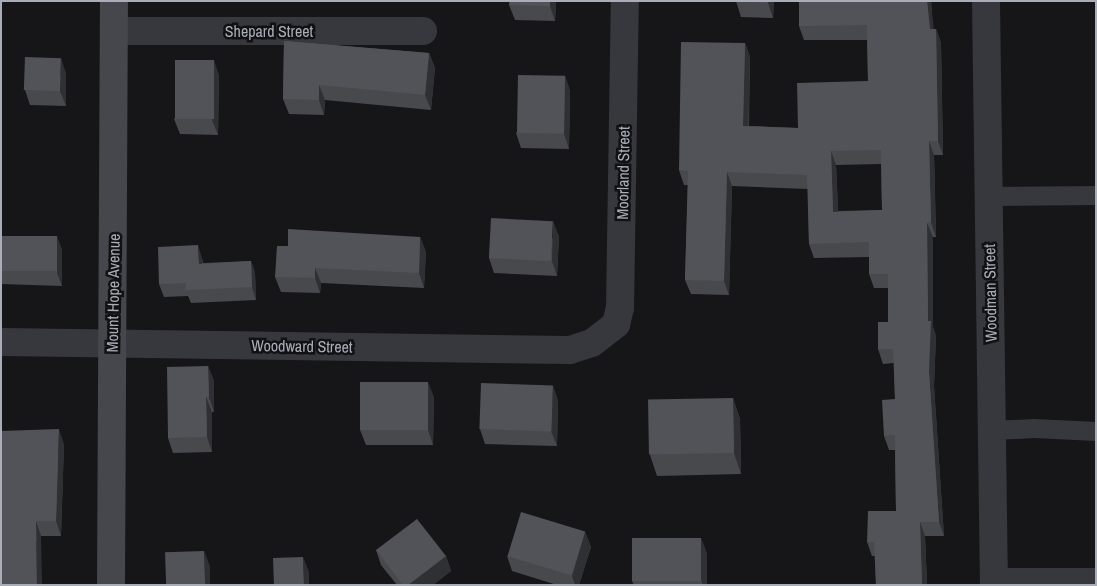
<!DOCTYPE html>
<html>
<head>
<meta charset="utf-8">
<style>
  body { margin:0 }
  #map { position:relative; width:1097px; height:586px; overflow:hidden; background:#161618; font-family:"Archivo Narrow",sans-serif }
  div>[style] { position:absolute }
  .service>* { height:19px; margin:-9.5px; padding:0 9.5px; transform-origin:9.5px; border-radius:9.5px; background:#37383d }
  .minor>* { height:28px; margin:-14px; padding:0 14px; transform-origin:14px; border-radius:14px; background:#37383d }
  .secondary>* { height:28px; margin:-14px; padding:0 14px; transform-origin:14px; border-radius:14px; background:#45474d }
  .wall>* { inset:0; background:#47494d }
  .shaded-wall>* { inset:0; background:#2f3033 }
  .building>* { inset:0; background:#525359; transform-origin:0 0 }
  span { translate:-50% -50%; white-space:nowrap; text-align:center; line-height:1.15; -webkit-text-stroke:5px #111113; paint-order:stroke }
  .street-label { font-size:16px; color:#a8adb8 }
  .frame { position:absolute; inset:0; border:2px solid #a8adb8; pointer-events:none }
</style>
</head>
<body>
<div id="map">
  <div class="service">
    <div style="left:989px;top:196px;width:107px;rotate:-0.5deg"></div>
    <div style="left:992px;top:430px;width:42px;rotate:-2.7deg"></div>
    <div style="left:1034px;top:428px;width:62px;rotate:2.8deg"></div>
  </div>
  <div class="minor">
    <div style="left:986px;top:1px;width:584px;rotate:89.22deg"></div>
    <div style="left:114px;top:31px;width:309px"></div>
    <div style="left:1px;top:342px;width:569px;rotate:0.81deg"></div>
    <div style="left:570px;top:350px;width:23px;rotate:-18deg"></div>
    <div style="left:592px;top:343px;width:31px;rotate:-38deg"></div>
    <div style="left:616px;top:324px;width:16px;rotate:-76deg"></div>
    <div style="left:620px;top:308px;width:307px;rotate:-89.1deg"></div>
    <div style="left:994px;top:582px;width:102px"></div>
  </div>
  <div class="secondary">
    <div style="left:111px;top:585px;width:584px;rotate:-89.71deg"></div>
  </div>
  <div class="wall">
    <div style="clip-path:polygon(510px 1px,556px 1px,555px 21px,515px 20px,509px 5px)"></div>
    <div style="clip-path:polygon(736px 1px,774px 1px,773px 18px,741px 17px)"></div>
    <div style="clip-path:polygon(evenodd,799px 1px,931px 1px,933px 29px,936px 29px,941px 43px,943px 155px,934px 155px,936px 237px,933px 237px,933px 327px,936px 336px,934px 386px,944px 536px,925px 536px,927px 585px,876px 585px,875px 556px,872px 556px,867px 542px,896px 511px,895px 450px,889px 450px,884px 436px,895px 399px,894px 363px,883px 364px,878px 349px,888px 322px,888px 288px,874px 288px,869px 274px,869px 257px,814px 258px,809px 244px,808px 189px,732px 186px,729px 295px,691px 294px,685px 280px,688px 185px,684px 185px,679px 170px,745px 43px,750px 57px,749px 126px,798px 128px,868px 81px,867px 40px,804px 40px,799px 26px,799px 1px,881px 164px,882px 210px,838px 211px,836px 165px,881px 164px)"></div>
    <div style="clip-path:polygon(284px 41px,429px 53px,435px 68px,431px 110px,325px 100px,324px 115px,289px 114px,283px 99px)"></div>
    <div style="clip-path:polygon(66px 73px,66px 106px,30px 105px,25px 90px)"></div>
    <div style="clip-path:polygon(219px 75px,218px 135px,180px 134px,174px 119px)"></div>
    <div style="clip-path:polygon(565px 76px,570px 91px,569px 149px,521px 148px,516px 133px)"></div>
    <div style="clip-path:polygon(1px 236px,62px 249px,62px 286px,1px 284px)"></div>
    <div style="clip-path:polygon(559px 236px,557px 276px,494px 273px,489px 258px)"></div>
    <div style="clip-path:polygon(420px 237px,426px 252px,424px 288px,321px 283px,320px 293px,281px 292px,275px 277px,288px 246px)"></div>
    <div style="clip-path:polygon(202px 258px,203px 263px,251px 261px,255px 273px,256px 300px,191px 303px,188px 296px,164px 297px,159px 284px)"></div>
    <div style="clip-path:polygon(208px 366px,214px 381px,214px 412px,212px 412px,212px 452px,173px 453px,168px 438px)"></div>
    <div style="clip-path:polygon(434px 397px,433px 445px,366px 445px,360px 430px)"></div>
    <div style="clip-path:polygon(733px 398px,740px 419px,741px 474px,657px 476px,650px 455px)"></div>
    <div style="clip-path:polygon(558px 400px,557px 446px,485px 444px,480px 429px)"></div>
    <div style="clip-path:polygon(64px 444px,61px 536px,41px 536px,1px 585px)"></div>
    <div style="clip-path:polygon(585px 532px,591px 547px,579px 585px,557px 585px,512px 571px,507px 556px)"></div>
    <div style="clip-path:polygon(376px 550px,446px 556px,451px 571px,433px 585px,397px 585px,381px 565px)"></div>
    <div style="clip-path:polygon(707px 553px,707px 585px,634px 585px,632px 581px)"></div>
  </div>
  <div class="shaded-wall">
    <div style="clip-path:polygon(550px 1px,556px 1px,555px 21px,550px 6px)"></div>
    <div style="clip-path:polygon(768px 1px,774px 1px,773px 18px,768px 3px)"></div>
    <div style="clip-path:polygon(927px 1px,931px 1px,935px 43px,930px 29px)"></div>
    <div style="clip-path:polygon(936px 29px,941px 43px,943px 155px,938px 141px)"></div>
    <div style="clip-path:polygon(745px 43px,750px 57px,748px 140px,743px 126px)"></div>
    <div style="clip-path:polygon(429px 53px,435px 68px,431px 110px,425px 95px)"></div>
    <div style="clip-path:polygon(61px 58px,66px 73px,66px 106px,60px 91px)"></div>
    <div style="clip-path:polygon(214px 60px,219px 75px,218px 135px,212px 120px)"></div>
    <div style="clip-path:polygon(565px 76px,570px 91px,569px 149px,564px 134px)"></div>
    <div style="clip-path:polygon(319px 85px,325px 100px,324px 115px,319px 100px)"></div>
    <div style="clip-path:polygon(929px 141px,934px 155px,936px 237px,931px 222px)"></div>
    <div style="clip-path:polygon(831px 151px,836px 165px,839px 226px,833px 212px)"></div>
    <div style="clip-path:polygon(727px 172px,732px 186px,729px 295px,724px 281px)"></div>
    <div style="clip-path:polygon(553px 221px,559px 236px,557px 276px,552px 261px)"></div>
    <div style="clip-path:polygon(927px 223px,933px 237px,933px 327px,936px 336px,934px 386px,944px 536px,939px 522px,929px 372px,928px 321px)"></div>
    <div style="clip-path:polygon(57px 236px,62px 249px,62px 286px,57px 273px)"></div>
    <div style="clip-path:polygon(420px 237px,426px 252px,424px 288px,419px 273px)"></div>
    <div style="clip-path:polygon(198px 245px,202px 258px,203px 276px,199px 264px)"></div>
    <div style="clip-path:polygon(251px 261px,255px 273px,256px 300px,252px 287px)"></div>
    <div style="clip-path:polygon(315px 268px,321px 283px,320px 293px,315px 278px)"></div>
    <div style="clip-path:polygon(208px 366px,214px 381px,214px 412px,209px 397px)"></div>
    <div style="clip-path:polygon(428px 382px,434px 397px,433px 445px,428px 430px)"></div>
    <div style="clip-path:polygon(553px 385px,558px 400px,557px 446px,551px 431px)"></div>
    <div style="clip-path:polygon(206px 397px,212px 412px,212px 452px,207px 437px)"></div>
    <div style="clip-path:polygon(733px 398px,740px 419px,741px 474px,734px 453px)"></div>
    <div style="clip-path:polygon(59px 429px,64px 444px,61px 536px,56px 521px)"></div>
    <div style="clip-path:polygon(36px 521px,41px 536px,42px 585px,37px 585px)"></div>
    <div style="clip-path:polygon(920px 522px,925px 536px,927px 585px,922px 585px)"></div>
    <div style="clip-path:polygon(585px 532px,591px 547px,579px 585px,575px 585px,572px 576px)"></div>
    <div style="clip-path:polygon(701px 538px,707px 553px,707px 585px,703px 585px,701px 580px)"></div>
    <div style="clip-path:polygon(204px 551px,210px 566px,210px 585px,205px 585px)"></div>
    <div style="clip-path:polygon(446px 556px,451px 571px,433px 585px,408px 585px)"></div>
    <div style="clip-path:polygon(303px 557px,309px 572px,309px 585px,304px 585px)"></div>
  </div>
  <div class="building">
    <div style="clip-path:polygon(510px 1px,550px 1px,550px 6px,509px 5px)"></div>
    <div style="clip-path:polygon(736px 1px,768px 1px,768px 3px)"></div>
    <div style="clip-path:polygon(evenodd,799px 1px,927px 1px,930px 29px,936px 29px,938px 141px,929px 141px,931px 222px,927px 223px,928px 321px,931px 321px,929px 372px,939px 522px,920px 522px,922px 585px,876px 585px,874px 542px,867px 542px,868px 511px,896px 511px,895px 435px,884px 436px,882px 400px,895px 399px,893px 349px,878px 349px,878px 322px,888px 322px,888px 274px,869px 274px,869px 242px,809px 244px,807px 175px,727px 172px,724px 281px,685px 280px,688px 171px,679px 170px,681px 42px,745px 43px,743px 126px,798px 128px,797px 83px,868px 81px,867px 25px,799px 26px,799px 1px,881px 150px,882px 210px,833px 212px,831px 151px,881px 150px)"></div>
    <div style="clip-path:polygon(284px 41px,429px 53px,425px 95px,319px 85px,319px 100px,283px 99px)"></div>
    <div style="left:25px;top:57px;width:36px;height:33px;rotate:2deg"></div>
    <div style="left:175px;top:60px;width:39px;height:59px"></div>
    <div style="left:518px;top:75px;width:47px;height:58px;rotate:1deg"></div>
    <div style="left:491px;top:218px;width:62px;height:40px;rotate:3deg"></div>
    <div style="clip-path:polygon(288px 229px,420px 237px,419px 273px,315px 268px,315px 278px,275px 277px,277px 246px,288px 246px)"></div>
    <div style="left:1px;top:236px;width:56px;height:35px"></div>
    <div style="clip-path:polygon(198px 245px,199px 264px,251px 261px,252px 287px,186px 290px,186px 283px,159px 284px,158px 247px)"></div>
    <div style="clip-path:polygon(208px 366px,209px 397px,206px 397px,207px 437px,168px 438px,167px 367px)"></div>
    <div style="left:360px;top:382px;width:68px;height:48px"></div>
    <div style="left:481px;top:383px;width:72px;height:46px;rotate:2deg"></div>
    <div style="left:733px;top:398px;width:55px;height:85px;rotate:89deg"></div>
    <div style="clip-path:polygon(59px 429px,56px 521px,36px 521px,37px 585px,1px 585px,1px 431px)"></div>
    <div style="left:521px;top:512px;width:67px;height:46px;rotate:17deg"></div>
    <div style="clip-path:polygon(417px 519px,446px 556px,408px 585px,403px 585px,376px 550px)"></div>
    <div style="left:632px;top:538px;width:69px;height:43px"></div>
    <div style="left:204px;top:551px;width:34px;height:39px;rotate:88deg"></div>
    <div style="left:303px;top:557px;width:28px;height:30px;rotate:88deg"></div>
  </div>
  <div class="street-label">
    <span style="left:269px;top:31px">Shepard Street</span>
    <span style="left:623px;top:173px;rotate:-89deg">Moorland Street</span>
    <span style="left:113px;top:293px;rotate:-89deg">Mount Hope Avenue</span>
    <span style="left:990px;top:293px;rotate:-91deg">Woodman Street</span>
    <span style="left:302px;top:346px;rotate:1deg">Woodward Street</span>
  </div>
  <div class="frame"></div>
</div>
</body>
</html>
